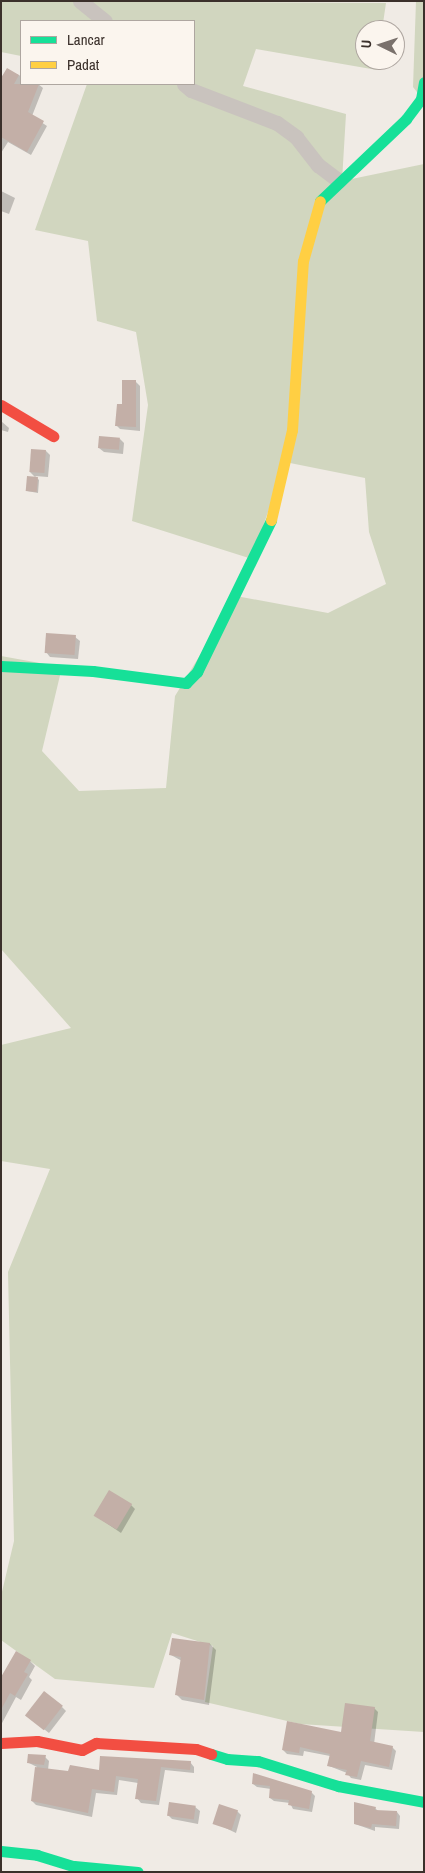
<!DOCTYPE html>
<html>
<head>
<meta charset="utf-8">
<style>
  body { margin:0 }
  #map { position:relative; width:425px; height:1873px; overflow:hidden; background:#f0ebe5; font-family:"Archivo Narrow",sans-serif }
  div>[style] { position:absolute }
  .green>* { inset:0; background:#d1d6bf }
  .shadow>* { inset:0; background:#0003 }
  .building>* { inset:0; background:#c3afa7; transform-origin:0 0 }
  .street>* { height:15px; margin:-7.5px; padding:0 7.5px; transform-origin:7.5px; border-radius:7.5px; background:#c9c3be }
  .fast>* { height:11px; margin:-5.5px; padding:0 5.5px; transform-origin:5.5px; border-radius:5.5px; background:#16e098 }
  .slow>* { height:11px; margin:-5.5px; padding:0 5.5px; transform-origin:5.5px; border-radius:5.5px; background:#ffcf43 }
  .jam>* { height:11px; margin:-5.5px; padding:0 5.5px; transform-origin:5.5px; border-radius:5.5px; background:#f24e42 }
  span { translate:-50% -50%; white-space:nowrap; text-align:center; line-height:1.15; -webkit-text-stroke:4.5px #fbf5ee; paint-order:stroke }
  .frame { position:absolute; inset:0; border:2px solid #3b302b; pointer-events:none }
  .legend { position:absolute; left:20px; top:20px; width:175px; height:65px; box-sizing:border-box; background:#fbf5ee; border:1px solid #aea6a0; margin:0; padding:6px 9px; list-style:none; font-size:15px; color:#3b302b }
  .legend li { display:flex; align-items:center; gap:10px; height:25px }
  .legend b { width:25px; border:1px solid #aea6a0 }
  .north { position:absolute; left:355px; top:20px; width:50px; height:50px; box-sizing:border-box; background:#fbf5ee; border:1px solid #aea6a0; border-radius:50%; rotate:274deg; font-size:14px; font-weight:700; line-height:20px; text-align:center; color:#3b302b }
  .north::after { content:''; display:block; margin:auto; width:18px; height:22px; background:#7a716c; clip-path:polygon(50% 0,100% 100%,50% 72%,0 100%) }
</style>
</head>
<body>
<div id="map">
  <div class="green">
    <div style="clip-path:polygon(1px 1px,386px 3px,382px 30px,365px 30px,365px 60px,378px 60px,377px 70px,256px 49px,243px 86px,346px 114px,342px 181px,424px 164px,424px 1732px,300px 1724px,205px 1702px,213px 1646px,172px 1633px,154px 1688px,55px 1679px,1px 1640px,1px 1596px,14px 1541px,8px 1272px,50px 1169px,1px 1161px,1px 1045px,71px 1028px,1px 949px,1px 656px,62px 667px,42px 751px,79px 791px,166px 788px,175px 696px,236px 596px,328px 613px,386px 584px,369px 532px,365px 478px,285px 462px,252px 559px,132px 521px,148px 405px,136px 332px,97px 321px,88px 241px,35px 230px,87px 84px,194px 84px,194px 21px,21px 21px,21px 56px,1px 52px)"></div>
    <div style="clip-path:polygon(416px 1px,424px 1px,424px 101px,413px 87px)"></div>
  </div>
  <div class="shadow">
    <div style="clip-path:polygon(7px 70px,21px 76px,21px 84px,38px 84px,43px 88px,32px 116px,47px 126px,31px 155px,8px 142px,1px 153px,1px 78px)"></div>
    <div style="clip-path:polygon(1px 191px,15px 198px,9px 214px,1px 211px)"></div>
    <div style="clip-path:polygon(136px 382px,140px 386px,140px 431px,120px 429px,116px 425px)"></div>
    <div style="clip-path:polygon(1px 421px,9px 428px,8px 432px,1px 430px)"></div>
    <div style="clip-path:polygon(120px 439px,124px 443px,123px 454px,104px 452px,99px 448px)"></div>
    <div style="clip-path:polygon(32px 450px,46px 451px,50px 455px,48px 477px,35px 476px,39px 480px,38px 493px,27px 491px,36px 478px,30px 472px)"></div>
    <div style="clip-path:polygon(75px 637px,80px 641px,78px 659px,50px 657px,46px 652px)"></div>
    <div style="clip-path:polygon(131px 1505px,135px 1509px,121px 1533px,96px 1516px)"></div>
    <div style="clip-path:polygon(173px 1639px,210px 1644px,216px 1650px,209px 1705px,182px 1700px,176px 1694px,182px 1661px,171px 1655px)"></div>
    <div style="clip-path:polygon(30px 1661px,35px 1666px,29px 1677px,32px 1680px,21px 1700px,16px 1697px,1px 1725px,1px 1680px)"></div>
    <div style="clip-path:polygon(62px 1707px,66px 1711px,49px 1733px,31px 1719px)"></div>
    <div style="clip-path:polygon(374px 1708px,378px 1712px,374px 1744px,392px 1747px,396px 1751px,392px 1770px,365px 1765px,361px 1780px,351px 1778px,347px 1773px,329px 1766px,330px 1756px,304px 1751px,303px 1756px,287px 1754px,283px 1750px,342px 1733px)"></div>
    <div style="clip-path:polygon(45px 1757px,49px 1761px,48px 1770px,69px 1773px,190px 1762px,194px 1767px,194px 1773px,165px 1770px,159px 1805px,141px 1803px,137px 1798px,138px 1783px,119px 1780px,117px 1795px,96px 1793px,92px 1817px,36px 1805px,32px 1801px,37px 1767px,29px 1763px)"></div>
    <div style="clip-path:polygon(254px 1775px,311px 1792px,315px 1796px,312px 1812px,293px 1809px,290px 1803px,274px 1801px,270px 1798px,271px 1789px,257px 1787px,253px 1784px)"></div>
    <div style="clip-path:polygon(195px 1807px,200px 1811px,198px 1824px,172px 1819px,168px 1815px)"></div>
    <div style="clip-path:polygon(375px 1808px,378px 1811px,397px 1812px,400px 1816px,399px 1829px,375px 1827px,375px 1831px,355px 1824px)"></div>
    <div style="clip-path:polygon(237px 1811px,241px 1815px,236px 1833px,215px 1823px)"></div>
  </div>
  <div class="building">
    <div style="clip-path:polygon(7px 68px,19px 75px,14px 84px,39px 84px,28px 112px,44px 121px,27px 152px,1px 137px,1px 78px)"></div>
    <div style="clip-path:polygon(122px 380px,136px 380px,136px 427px,115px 426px,117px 404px,122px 404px)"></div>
    <div style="left:99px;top:436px;width:21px;height:12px;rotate:5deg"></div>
    <div style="left:31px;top:449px;width:15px;height:23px;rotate:4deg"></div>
    <div style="left:27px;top:476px;width:11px;height:15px;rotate:5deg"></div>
    <div style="left:46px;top:633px;width:30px;height:20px;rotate:4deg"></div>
    <div style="left:109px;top:1490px;width:27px;height:30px;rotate:31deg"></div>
    <div style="clip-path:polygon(172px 1638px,210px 1643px,204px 1700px,175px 1695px,181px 1657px,169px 1655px)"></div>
    <div style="clip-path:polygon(16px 1651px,31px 1660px,24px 1672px,28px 1674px,15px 1696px,10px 1693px,1px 1710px,1px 1677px)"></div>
    <div style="left:44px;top:1691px;width:24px;height:31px;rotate:38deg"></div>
    <div style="clip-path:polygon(345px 1703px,375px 1707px,370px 1741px,393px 1746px,389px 1767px,361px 1761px,357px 1777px,345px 1775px,347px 1770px,327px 1766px,330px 1754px,300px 1747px,299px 1753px,282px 1750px,287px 1721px,341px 1732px)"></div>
    <div style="clip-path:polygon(28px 1754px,46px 1755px,44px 1765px,27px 1763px)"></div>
    <div style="clip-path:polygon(100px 1756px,191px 1761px,190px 1770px,161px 1767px,156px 1801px,135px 1799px,138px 1779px,116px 1776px,114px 1792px,92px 1789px,88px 1813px,31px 1801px,35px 1767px,68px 1771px,70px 1765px,99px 1770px)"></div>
    <div style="clip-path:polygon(253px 1773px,312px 1791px,309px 1809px,288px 1805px,289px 1800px,269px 1798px,270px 1786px,252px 1784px)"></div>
    <div style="left:169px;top:1802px;width:27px;height:14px;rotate:8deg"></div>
    <div style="clip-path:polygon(354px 1802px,376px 1807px,375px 1810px,397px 1811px,396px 1826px,372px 1824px,371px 1828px,354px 1824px)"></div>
    <div style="left:219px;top:1804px;width:20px;height:21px;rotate:18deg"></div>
  </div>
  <div class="street">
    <div style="left:80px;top:1px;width:32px;rotate:39deg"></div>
    <div style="left:184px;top:84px;width:9px;rotate:41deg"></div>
    <div style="left:191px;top:90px;width:92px;rotate:21deg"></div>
    <div style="left:277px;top:123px;width:24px;rotate:36deg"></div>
    <div style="left:296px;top:137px;width:36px;rotate:52deg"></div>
    <div style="left:318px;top:165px;width:26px;rotate:37deg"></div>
  </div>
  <div class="fast">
    <div style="left:320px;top:201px;width:119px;rotate:-43.6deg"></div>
    <div style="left:406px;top:119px;width:25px;rotate:-53deg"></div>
    <div style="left:421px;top:99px;width:17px;rotate:-80deg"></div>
    <div style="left:1px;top:666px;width:92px;rotate:3.1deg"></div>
    <div style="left:93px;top:671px;width:94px;rotate:7.4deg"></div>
    <div style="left:186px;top:683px;width:16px;rotate:-45deg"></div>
    <div style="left:197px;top:672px;width:169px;rotate:-64deg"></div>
    <div style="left:211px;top:1754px;width:17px;rotate:17deg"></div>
    <div style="left:227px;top:1759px;width:31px;rotate:4deg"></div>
    <div style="left:258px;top:1761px;width:84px;rotate:17.4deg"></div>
    <div style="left:338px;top:1786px;width:87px;rotate:10.5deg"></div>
    <div style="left:1px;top:1851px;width:36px;rotate:6deg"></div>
    <div style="left:37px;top:1855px;width:39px;rotate:17deg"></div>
    <div style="left:74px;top:1866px;width:64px;rotate:5.4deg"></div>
  </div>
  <div class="slow">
    <div style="left:271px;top:520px;width:92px;rotate:-76.9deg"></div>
    <div style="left:292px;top:430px;width:169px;rotate:-86.3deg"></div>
    <div style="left:303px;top:261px;width:62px;rotate:-74.2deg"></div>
  </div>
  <div class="jam">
    <div style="left:1px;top:405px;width:61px;rotate:30.8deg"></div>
    <div style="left:1px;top:1743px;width:36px;rotate:-3deg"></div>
    <div style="left:37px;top:1741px;width:46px;rotate:11.3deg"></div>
    <div style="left:82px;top:1750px;width:16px;rotate:-27deg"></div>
    <div style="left:96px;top:1743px;width:100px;rotate:3.4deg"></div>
    <div style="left:196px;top:1749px;width:16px;rotate:18deg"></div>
  </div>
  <div class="frame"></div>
  <ul class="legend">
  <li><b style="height:6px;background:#16e098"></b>Lancar</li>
  <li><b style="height:6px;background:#ffcf43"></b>Padat</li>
  </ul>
  <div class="north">U</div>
</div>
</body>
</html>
